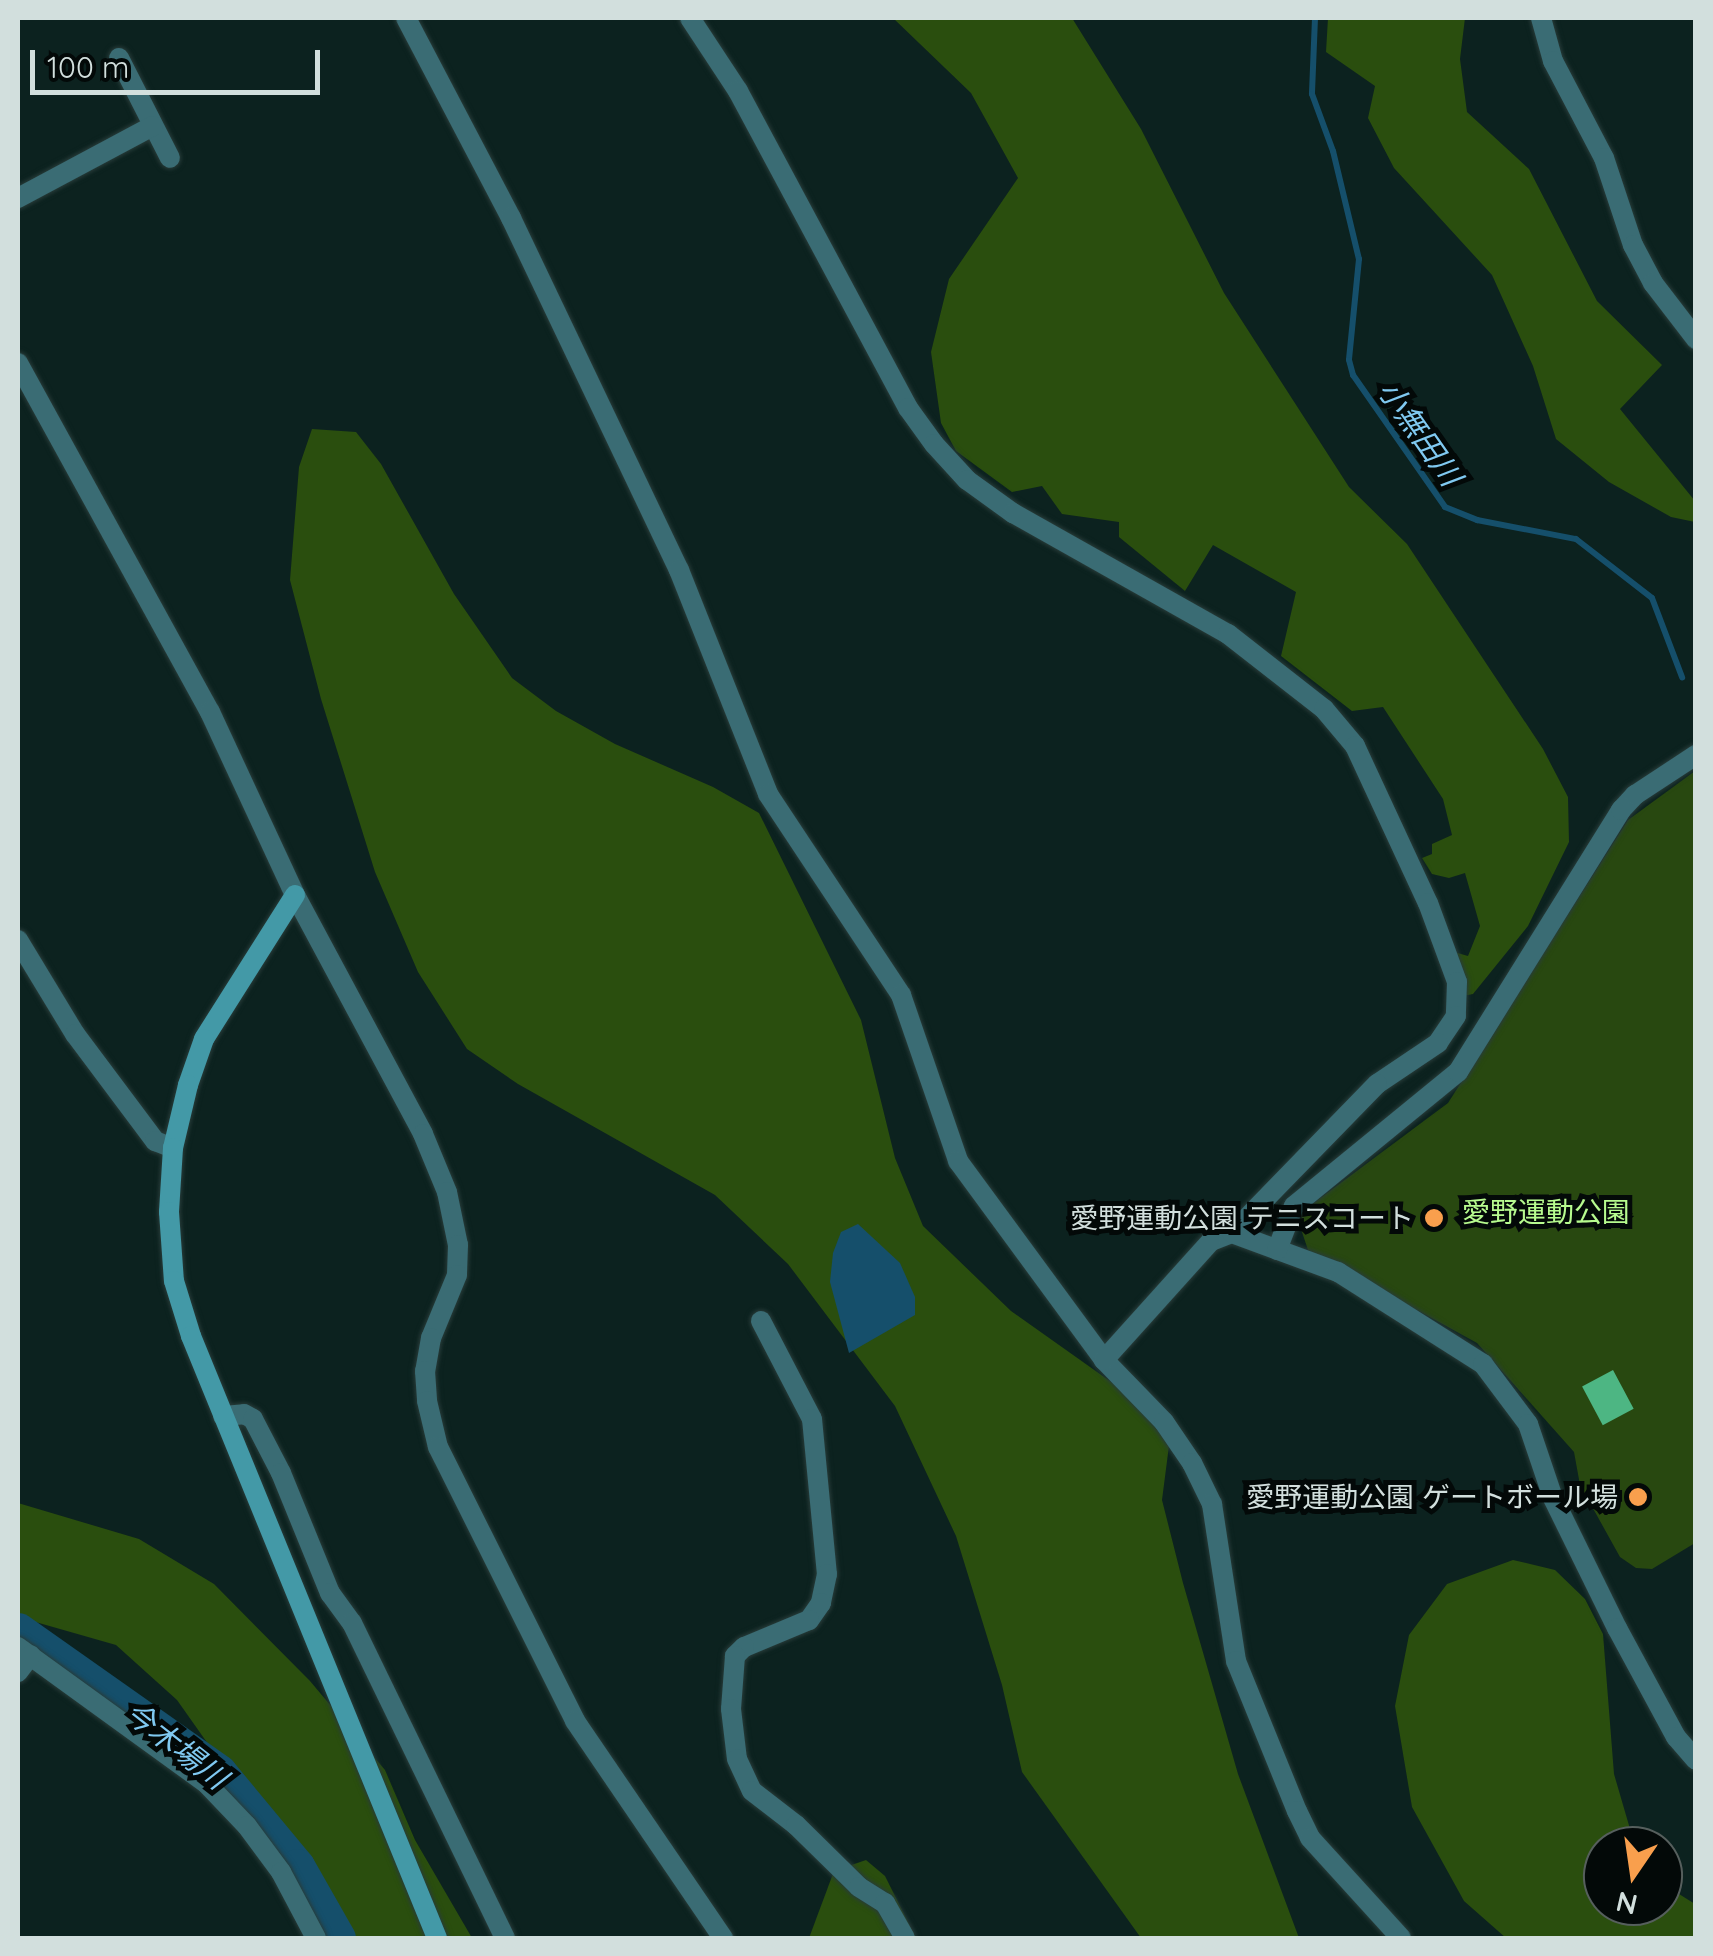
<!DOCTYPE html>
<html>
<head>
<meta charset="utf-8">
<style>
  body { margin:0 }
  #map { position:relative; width:1713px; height:1956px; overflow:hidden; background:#0c221f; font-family:Quicksand,"Noto Sans JP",sans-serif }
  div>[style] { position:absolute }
  .green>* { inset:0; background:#284810 }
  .forest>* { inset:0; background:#2a4e0e }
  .water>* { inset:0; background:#154f6b }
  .stream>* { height:6px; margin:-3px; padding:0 3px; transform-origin:3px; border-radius:3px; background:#154f6b }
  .river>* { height:35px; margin:-17.5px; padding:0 17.5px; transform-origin:17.5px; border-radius:17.5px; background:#154f6b }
  .building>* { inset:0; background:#4db683; transform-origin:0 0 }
  .roads { filter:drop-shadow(0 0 2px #283c3a) drop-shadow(0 0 2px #283c3a) }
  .street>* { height:20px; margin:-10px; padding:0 10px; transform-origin:10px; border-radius:10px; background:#3a6c74 }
  .secondary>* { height:20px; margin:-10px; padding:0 10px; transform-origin:10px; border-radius:10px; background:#4399a7 }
  .dots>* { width:28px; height:28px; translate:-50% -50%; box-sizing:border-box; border:5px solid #030908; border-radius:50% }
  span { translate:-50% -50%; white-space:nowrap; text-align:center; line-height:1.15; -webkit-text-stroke:10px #030908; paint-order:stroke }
  .park-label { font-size:28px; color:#b7fb8f }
  .poi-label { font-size:28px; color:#d2dfdd }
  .right { translate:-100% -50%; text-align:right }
  .water-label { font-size:30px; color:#80c9f1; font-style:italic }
  .frame { position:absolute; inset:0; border:20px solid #d2dfdd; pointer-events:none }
  .north { position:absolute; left:1583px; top:1826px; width:100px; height:100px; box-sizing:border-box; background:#030908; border:2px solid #565f5d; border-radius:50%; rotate:193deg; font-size:28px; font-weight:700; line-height:40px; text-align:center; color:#d2dfdd }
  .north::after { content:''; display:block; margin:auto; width:35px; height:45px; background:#f99f4d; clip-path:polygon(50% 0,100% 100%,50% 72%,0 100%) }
  .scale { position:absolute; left:30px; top:50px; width:290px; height:45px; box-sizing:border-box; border:5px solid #d2dfdd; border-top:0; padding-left:12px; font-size:30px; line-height:35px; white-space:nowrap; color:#d2dfdd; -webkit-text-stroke:8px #030908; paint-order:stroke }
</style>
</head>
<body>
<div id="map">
  <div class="green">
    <div style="clip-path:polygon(1695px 771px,1695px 1543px,1652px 1569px,1636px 1568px,1620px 1557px,1580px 1485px,1574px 1452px,1477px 1343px,1308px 1250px,1299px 1223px,1303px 1211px,1448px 1103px,1628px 820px)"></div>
  </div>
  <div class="forest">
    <div style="clip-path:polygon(893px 18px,1072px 18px,1141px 129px,1224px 293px,1349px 487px,1407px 544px,1543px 749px,1568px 797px,1569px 842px,1528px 926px,1473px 994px,1463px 996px,1454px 952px,1468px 956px,1480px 926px,1465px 873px,1449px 878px,1432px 874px,1422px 858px,1432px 854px,1432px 844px,1452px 835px,1443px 799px,1383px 707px,1352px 711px,1281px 656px,1296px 592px,1213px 545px,1185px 591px,1119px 537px,1119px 522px,1062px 514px,1042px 486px,1012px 492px,956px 451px,941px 423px,931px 352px,949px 279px,1018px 178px,971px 93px)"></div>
    <div style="clip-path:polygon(1328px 18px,1465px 18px,1460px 59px,1467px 112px,1529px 169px,1597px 301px,1662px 365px,1620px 409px,1695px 501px,1695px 522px,1671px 517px,1609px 482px,1556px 439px,1533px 366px,1492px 275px,1394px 168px,1368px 118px,1375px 86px,1326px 52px)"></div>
    <div style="clip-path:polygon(312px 429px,356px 432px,381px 464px,454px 594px,512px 678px,556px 711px,615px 744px,713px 787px,759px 813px,861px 1020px,895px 1158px,923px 1226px,1011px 1311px,1138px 1401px,1170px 1438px,1162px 1500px,1183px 1583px,1238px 1774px,1299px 1938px,1141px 1938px,1022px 1772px,1002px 1685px,956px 1536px,895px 1406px,788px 1264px,715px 1195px,518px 1084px,467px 1049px,418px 972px,375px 872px,321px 699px,290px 580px,299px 467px)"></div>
    <div style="clip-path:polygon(18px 1503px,139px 1539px,214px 1584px,310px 1681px,385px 1770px,415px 1840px,472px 1938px,345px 1938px,177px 1700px,116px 1645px,18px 1617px)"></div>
    <div style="clip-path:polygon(1513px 1560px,1555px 1570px,1585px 1599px,1603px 1634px,1614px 1774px,1635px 1846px,1603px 1846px,1603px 1906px,1663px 1906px,1663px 1884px,1695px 1904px,1695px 1938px,1506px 1938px,1464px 1901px,1412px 1807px,1395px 1706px,1409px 1635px,1447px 1584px)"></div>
    <div style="clip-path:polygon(866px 1860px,885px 1876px,916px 1938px,809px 1938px,834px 1871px)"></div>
  </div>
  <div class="water">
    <div style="clip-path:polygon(858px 1224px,900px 1263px,915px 1297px,915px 1315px,849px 1353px,830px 1282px,833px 1253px,841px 1232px)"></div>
  </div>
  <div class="stream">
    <div style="left:1315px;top:18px;width:76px;rotate:92.3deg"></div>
    <div style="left:1312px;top:94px;width:61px;rotate:69.8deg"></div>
    <div style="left:1333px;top:151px;width:111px;rotate:76.5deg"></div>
    <div style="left:1359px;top:259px;width:101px;rotate:95.7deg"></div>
    <div style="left:1349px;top:360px;width:16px;rotate:75deg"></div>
    <div style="left:1353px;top:375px;width:161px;rotate:55.1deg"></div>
    <div style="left:1445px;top:507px;width:35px;rotate:22deg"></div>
    <div style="left:1477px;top:520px;width:101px;rotate:10.9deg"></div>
    <div style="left:1576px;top:539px;width:96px;rotate:37.8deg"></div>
    <div style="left:1652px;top:598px;width:85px;rotate:69.2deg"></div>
  </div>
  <div class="river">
    <div style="left:18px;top:1630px;width:246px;rotate:35.2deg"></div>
    <div style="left:219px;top:1772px;width:122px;rotate:50.3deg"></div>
    <div style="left:297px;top:1866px;width:83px;rotate:60.3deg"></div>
  </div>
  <div class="building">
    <div style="left:1613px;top:1370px;width:44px;height:35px;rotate:62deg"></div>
  </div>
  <div class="roads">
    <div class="street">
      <div style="left:406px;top:18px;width:226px;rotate:62.3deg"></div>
      <div style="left:511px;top:218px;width:390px;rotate:64.5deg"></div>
      <div style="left:679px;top:570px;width:241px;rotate:68.3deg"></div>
      <div style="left:768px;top:794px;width:241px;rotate:56.5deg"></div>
      <div style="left:901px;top:995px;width:176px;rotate:71deg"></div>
      <div style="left:958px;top:1161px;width:247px;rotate:53.7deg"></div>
      <div style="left:1104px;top:1360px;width:86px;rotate:45.9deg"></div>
      <div style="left:1164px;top:1422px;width:50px;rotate:55.7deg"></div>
      <div style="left:1192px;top:1463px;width:46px;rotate:64deg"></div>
      <div style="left:1212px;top:1504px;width:159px;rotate:81.3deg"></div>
      <div style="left:1236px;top:1661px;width:162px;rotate:67.9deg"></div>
      <div style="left:1297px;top:1811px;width:30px;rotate:64deg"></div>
      <div style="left:1310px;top:1838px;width:135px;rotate:47.7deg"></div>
      <div style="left:690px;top:18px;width:87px;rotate:56.7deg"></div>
      <div style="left:738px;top:91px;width:360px;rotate:61.8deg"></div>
      <div style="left:908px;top:408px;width:44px;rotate:54.2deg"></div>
      <div style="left:934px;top:444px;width:49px;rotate:47.5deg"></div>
      <div style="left:967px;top:480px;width:57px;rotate:35.7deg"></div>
      <div style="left:1013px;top:513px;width:247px;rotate:29.4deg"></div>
      <div style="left:1228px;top:634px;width:122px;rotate:38deg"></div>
      <div style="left:1324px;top:709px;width:48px;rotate:50deg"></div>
      <div style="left:1355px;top:746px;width:173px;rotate:65.1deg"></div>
      <div style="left:1428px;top:903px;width:84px;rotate:69.8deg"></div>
      <div style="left:1457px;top:982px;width:34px;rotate:92deg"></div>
      <div style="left:1456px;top:1016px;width:32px;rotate:124deg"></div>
      <div style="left:1438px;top:1043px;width:73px;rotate:146.1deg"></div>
      <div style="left:1377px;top:1084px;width:208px;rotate:134.2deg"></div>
      <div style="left:1232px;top:1233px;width:22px;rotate:159deg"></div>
      <div style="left:1211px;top:1241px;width:160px;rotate:132deg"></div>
      <div style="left:1541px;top:18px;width:45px;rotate:74.4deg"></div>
      <div style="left:1553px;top:61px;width:110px;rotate:62.3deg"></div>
      <div style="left:1604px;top:158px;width:92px;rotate:71.6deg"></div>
      <div style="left:1633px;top:245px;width:43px;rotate:62.2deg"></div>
      <div style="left:1653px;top:283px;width:71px;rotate:52.5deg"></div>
      <div style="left:119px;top:58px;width:112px;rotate:63deg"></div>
      <div style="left:18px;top:198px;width:153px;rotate:-28.1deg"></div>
      <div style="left:18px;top:363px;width:398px;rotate:61.2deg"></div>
      <div style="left:210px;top:712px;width:202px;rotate:65.1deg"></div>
      <div style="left:295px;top:895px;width:271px;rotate:61.8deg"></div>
      <div style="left:423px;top:1134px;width:63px;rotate:67.5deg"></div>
      <div style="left:447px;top:1192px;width:54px;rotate:78.3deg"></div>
      <div style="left:458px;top:1245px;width:30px;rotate:92deg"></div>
      <div style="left:457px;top:1275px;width:68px;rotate:112.4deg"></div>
      <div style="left:431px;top:1338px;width:34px;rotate:100deg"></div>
      <div style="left:425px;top:1371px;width:30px;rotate:86deg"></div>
      <div style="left:427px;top:1401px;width:47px;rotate:76.6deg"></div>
      <div style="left:438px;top:1447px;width:306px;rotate:63.4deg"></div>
      <div style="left:575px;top:1721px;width:263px;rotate:55.7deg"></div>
      <div style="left:18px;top:940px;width:110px;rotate:58.8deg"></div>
      <div style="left:75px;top:1034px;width:134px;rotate:53.2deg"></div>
      <div style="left:155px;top:1141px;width:19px;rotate:21deg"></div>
      <div style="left:1232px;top:1233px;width:113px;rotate:20.2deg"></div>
      <div style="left:1338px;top:1272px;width:172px;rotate:32.4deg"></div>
      <div style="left:1483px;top:1364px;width:75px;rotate:53.1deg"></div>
      <div style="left:1528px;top:1424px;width:78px;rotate:71.3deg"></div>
      <div style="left:1553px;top:1498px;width:145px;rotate:63.8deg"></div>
      <div style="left:1617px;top:1628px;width:124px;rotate:61.6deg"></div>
      <div style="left:1676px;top:1737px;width:30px;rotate:49deg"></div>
      <div style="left:1277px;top:1250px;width:47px;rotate:-68.9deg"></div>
      <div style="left:1294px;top:1206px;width:212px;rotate:-39.3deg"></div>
      <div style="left:1458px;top:1072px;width:309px;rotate:-58.1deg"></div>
      <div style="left:1621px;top:810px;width:21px;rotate:-47deg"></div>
      <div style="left:1635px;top:795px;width:73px;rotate:-33.3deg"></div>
      <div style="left:761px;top:1321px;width:110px;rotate:62.5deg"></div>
      <div style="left:812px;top:1419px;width:156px;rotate:84.5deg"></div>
      <div style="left:827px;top:1574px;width:30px;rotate:102deg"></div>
      <div style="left:821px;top:1603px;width:21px;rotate:125deg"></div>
      <div style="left:809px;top:1620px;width:70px;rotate:157.4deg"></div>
      <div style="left:744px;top:1647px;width:13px;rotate:135deg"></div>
      <div style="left:735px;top:1656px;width:53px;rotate:94.3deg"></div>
      <div style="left:731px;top:1709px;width:50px;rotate:83.2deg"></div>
      <div style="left:737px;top:1759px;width:35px;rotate:65deg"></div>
      <div style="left:752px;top:1791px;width:56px;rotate:37.7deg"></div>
      <div style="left:796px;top:1825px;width:88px;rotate:44.5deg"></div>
      <div style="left:859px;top:1887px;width:31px;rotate:32deg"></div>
      <div style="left:885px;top:1903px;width:40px;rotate:60.3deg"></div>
      <div style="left:223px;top:1416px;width:21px;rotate:-5deg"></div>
      <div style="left:244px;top:1414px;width:10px;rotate:29deg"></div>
      <div style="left:253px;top:1419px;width:61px;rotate:62.6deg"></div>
      <div style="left:281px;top:1473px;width:130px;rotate:67.8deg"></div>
      <div style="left:330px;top:1593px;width:37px;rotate:54deg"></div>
      <div style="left:352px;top:1623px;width:350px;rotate:64.1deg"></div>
      <div style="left:18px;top:1647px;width:232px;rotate:35.9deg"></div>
      <div style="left:206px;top:1783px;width:59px;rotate:46.4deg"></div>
      <div style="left:247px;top:1826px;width:57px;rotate:53.5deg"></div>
      <div style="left:281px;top:1872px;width:75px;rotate:62.1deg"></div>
      <div style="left:18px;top:1672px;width:21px;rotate:-53deg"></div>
    </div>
    <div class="secondary">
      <div style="left:295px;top:895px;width:170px;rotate:122.3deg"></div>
      <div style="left:204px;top:1039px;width:49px;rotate:109.2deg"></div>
      <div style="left:188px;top:1085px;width:65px;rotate:103.4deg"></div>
      <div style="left:173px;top:1148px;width:64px;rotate:93.6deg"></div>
      <div style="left:169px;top:1212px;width:69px;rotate:85.9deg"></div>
      <div style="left:174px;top:1281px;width:58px;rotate:72.8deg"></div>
      <div style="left:191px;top:1336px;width:650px;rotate:67.77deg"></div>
    </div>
  </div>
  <div class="dots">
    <div style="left:1434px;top:1218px;background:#f99f4d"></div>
    <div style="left:1638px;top:1497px;background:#f99f4d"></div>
  </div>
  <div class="park-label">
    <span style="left:1546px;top:1212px">愛野運動公園</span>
  </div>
  <div class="poi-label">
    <span class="right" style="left:1414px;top:1218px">愛野運動公園 テニスコート</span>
    <span class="right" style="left:1618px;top:1497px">愛野運動公園 ゲートボール場</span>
  </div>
  <div class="water-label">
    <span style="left:1420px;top:433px;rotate:55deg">小無田川</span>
    <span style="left:176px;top:1745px;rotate:38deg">今木場川</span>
  </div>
  <div class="frame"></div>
  <div class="north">N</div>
  <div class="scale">100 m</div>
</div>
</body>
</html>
